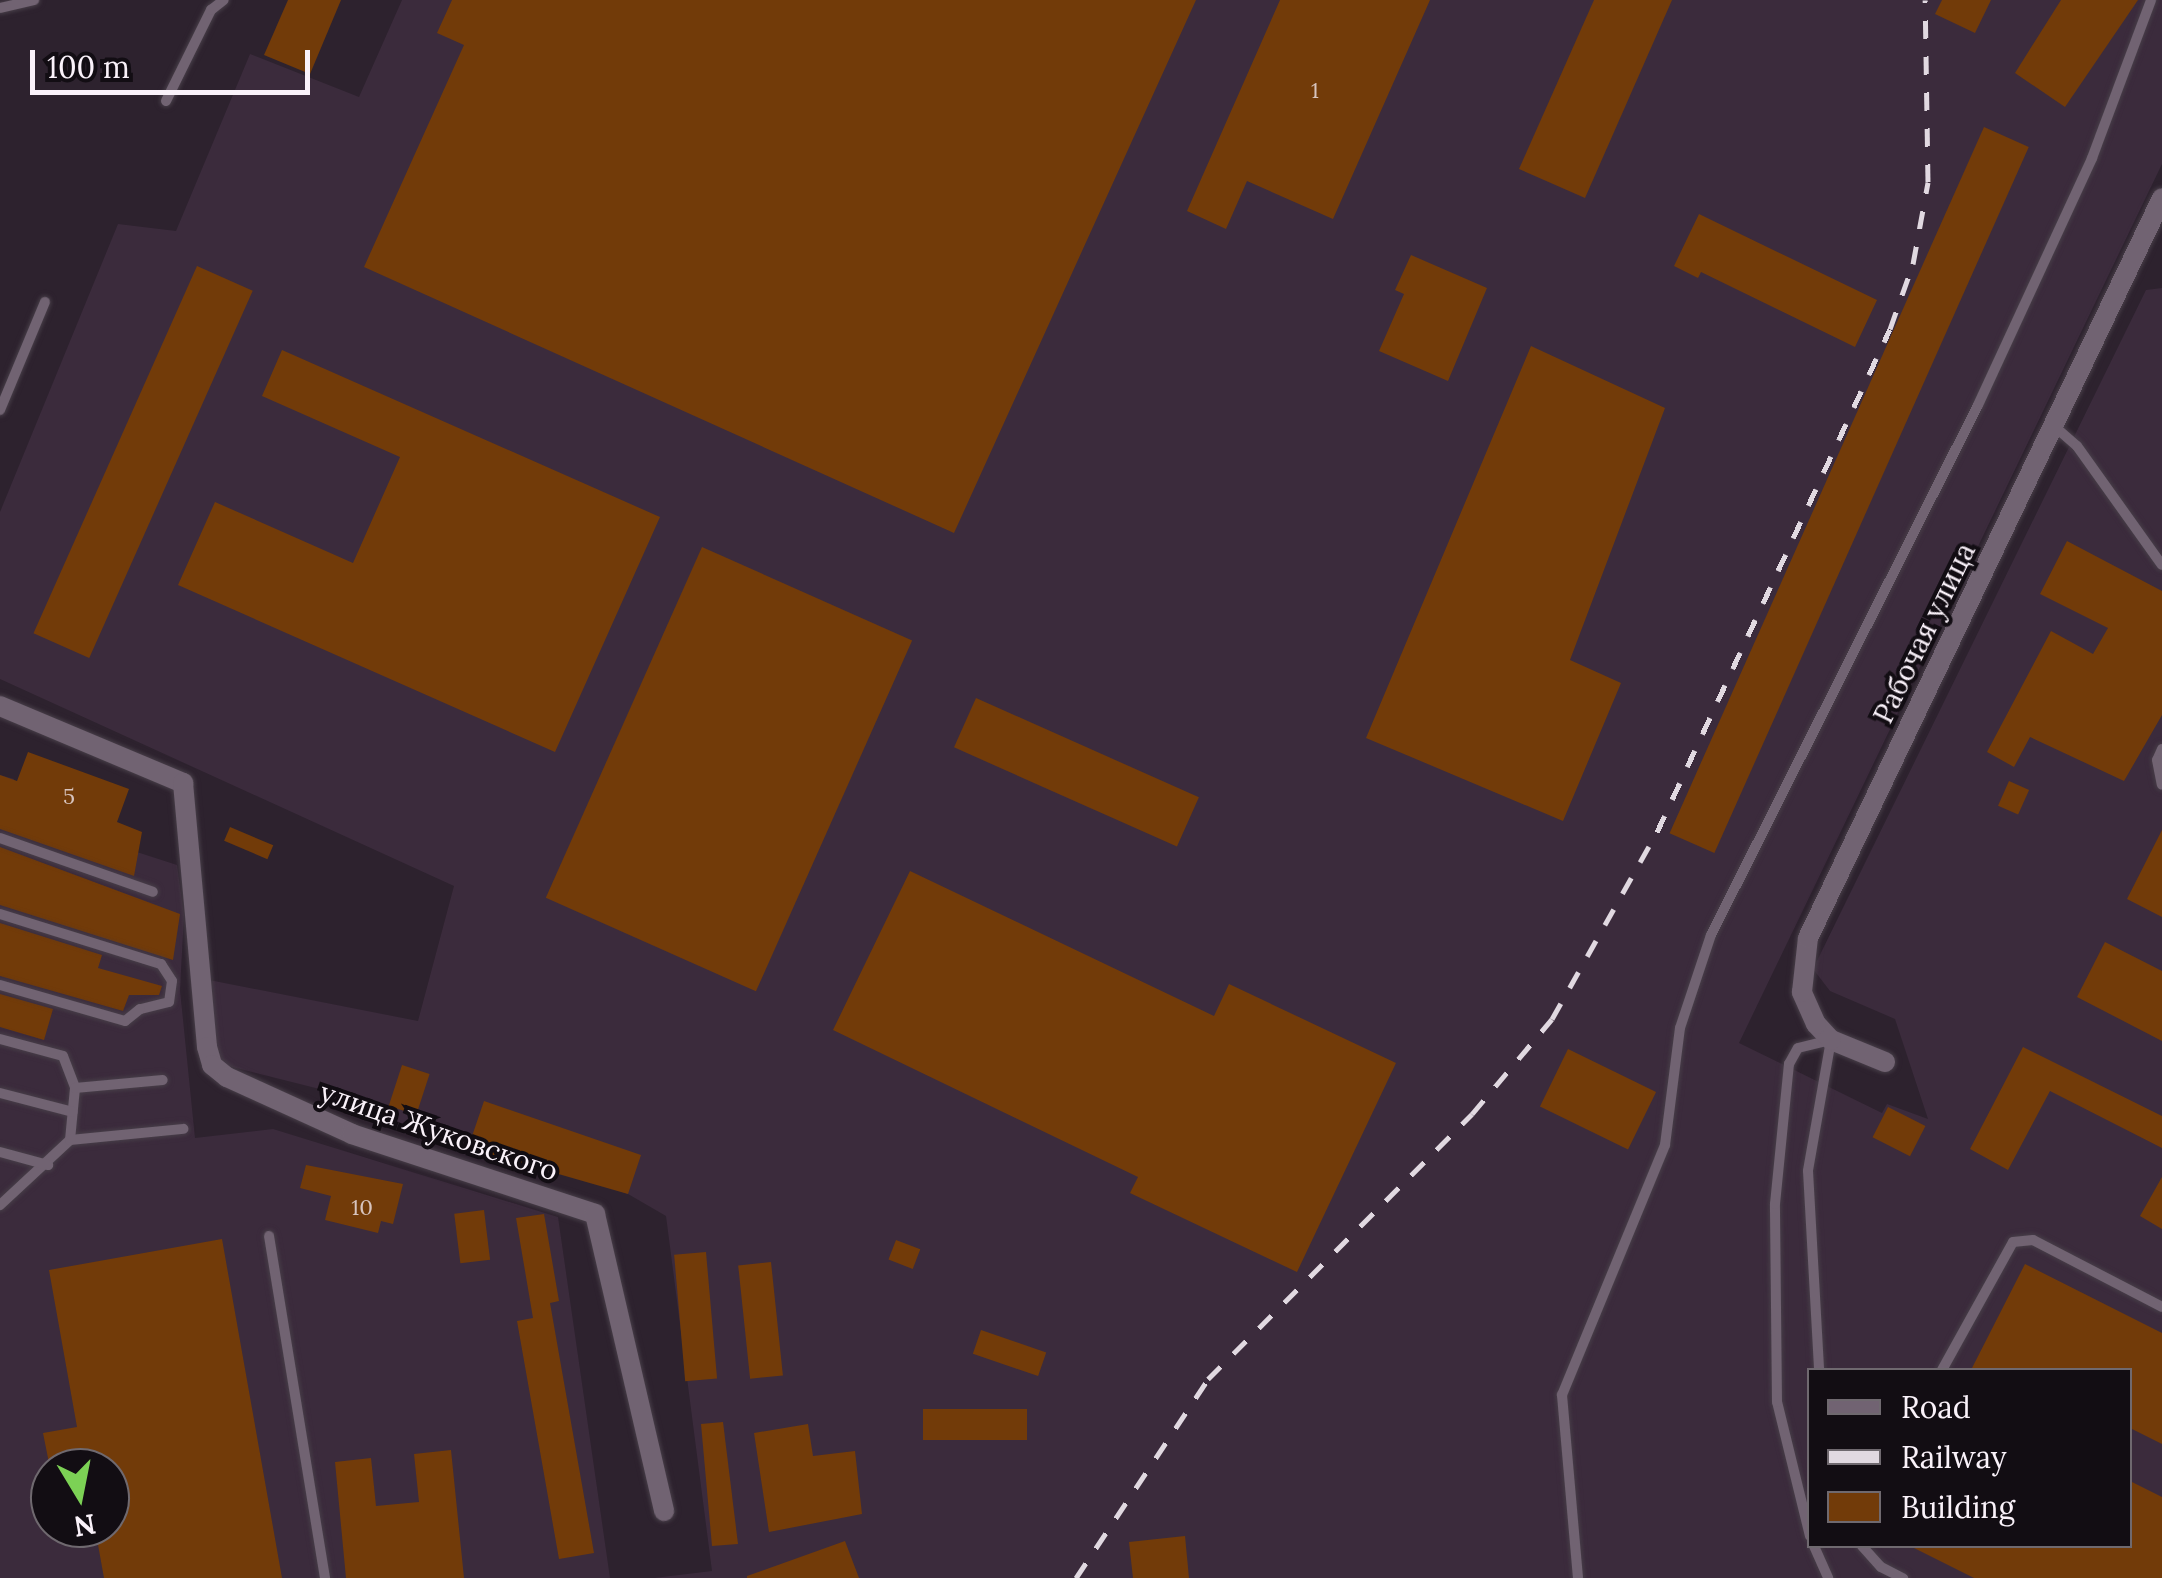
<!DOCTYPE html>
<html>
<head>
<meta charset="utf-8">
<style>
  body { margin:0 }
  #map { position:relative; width:2162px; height:1578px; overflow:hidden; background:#2d222e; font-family:Lora,serif }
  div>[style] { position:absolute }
  .built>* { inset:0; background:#3b2b3c }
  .building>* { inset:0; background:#723b09; transform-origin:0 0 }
  .roads { filter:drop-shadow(0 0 2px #473e48) drop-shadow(0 0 2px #473e48) }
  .service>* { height:10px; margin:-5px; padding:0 5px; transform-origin:5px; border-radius:5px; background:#716372 }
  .minor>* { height:20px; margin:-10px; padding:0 10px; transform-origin:10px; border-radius:10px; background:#716372 }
  .rail>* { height:5px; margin-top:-2.5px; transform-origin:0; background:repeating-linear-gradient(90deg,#e1d9e1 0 18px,transparent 0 36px) }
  span { translate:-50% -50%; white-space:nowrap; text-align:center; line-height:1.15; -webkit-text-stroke:8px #120d13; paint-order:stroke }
  .number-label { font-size:22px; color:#d8c4be }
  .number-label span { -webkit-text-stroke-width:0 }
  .street-label { font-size:28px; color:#faf2fa }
  .legend { position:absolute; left:1807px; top:1368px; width:325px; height:180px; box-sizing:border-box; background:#120d13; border:2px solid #6f696f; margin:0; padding:12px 18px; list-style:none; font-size:30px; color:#faf2fa }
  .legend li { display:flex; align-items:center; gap:20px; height:50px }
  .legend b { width:50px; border:2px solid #6f696f }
  .north { position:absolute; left:30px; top:1448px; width:100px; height:100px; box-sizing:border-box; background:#120d13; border:2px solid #6f696f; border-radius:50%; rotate:170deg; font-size:28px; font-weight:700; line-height:40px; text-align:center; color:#faf2fa }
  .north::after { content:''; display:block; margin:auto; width:35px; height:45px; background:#7cd155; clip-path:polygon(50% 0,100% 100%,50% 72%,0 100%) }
  .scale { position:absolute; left:30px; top:50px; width:280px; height:45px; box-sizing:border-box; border:5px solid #faf2fa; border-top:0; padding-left:12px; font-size:30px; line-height:35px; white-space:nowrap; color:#faf2fa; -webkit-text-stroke:8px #120d13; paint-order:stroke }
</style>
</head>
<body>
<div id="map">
  <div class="built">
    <div style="clip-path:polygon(evenodd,402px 0,2162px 0,2162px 164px,1739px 1043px,1882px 1113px,1887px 1104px,1928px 1119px,1895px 1019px,1830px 991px,1813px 969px,2146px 290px,2162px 288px,2162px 1578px,654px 1578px,712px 1571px,666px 1216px,628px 1194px,552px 1168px,550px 1176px,382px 1121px,387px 1106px,220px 1064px,204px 979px,418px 1021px,454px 886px,0 679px,0 512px,118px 224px,176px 231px,250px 54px,359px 97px,402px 0,1810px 1370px,2130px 1370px,2130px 1546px,1810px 1546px,1810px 1370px)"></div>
    <div style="clip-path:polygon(evenodd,0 775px,14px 779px,4px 809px,177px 865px,184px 915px,180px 990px,195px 1138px,273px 1129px,558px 1217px,610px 1578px,0 1578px,0 775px,50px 1468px,110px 1468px,110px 1528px,50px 1528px,50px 1468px)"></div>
  </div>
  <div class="building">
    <div style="clip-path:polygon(288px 0,341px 0,310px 74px,264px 55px)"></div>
    <div style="clip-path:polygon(452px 0,1196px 0,954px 533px,364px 267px,464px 45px,437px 33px)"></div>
    <div style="clip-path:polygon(1280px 0,1430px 0,1333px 219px,1247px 181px,1226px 229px,1187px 211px)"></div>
    <div style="clip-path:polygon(1594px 0,1672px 0,1585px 198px,1519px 169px)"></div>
    <div style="clip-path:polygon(1942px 0,1991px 0,1975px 33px,1935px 14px)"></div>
    <div style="clip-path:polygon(2061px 0,2138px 0,2065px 107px,2015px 73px)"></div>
    <div style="left:1984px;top:127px;width:49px;height:773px;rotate:24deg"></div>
    <div style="clip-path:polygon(1699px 214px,1877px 300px,1855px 347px,1701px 272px,1698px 278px,1674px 266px)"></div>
    <div style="clip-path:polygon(1411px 255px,1487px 288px,1448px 381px,1379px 351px,1404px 294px,1395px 290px)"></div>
    <div style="left:197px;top:266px;width:61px;height:402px;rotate:24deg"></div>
    <div style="clip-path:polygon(1531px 346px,1665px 408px,1570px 660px,1621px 683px,1563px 821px,1366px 738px)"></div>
    <div style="clip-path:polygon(282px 350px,660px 517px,555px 752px,178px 585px,215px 502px,353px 563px,400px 457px,262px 396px)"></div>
    <div style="clip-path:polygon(2067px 541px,2162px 591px,2162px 715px,2124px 781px,2030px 737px,2014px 767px,1987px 752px,2051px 631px,2093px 654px,2108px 628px,2040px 594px)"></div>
    <div style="left:702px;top:547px;width:230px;height:384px;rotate:24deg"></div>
    <div style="left:976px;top:698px;width:244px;height:54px;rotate:24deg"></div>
    <div style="clip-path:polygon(28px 752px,129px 789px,117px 822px,142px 832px,134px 876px,0 829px,0 775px,17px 781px)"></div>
    <div style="left:2009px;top:781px;width:22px;height:27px;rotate:24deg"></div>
    <div style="left:230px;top:827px;width:47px;height:15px;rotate:23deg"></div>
    <div style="clip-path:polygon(2162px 830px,2162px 917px,2127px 899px)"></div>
    <div style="clip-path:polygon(0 847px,180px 914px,173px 960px,0 905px)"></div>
    <div style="clip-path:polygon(910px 871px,1214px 1016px,1229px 984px,1396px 1063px,1297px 1272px,1130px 1193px,1138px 1177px,833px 1030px)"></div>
    <div style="clip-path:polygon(0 923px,102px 955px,98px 968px,162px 986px,159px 995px,129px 995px,123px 1011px,0 976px)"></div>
    <div style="clip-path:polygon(2105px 942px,2162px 971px,2162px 1041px,2077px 997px)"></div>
    <div style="clip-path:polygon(0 994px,53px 1009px,44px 1040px,0 1027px)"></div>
    <div style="clip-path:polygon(2023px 1047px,2162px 1116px,2162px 1148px,2050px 1091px,2008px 1170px,1970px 1149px)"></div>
    <div style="left:1568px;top:1049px;width:98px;height:64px;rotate:26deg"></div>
    <div style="left:402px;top:1065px;width:29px;height:43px;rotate:18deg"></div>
    <div style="clip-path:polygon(484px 1101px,641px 1155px,628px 1194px,468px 1148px)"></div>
    <div style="left:1888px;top:1107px;width:42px;height:34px;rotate:27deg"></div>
    <div style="clip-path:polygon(306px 1165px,403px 1184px,393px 1224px,381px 1221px,378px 1233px,325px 1220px,331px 1196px,300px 1188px)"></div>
    <div style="clip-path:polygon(2162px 1177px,2162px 1229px,2140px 1216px)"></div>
    <div style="left:484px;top:1210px;width:50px;height:30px;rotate:83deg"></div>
    <div style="clip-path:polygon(544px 1214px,559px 1301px,550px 1303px,594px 1553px,559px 1559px,517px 1321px,533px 1318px,516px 1218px)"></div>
    <div style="clip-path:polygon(222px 1239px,282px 1578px,104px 1578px,95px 1528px,110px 1528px,110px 1468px,50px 1468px,43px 1433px,77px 1427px,49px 1270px)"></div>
    <div style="left:896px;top:1240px;width:26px;height:21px;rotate:21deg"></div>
    <div style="left:706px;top:1252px;width:127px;height:32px;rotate:85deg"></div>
    <div style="left:771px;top:1262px;width:114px;height:33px;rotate:84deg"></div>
    <div style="clip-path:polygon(2025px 1264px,2162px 1333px,2162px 1444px,2130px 1428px,2130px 1370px,1971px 1370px)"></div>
    <div style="left:981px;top:1330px;width:69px;height:25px;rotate:19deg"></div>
    <div style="left:923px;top:1409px;width:104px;height:31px"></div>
    <div style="clip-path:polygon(723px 1422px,738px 1544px,712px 1546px,701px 1424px)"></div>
    <div style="clip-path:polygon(808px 1424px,813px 1456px,855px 1451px,862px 1514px,769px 1532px,754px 1433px)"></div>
    <div style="clip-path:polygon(451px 1450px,464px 1578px,346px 1578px,335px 1462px,371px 1458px,376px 1506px,419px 1502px,414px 1454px)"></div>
    <div style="clip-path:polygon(2130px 1481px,2162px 1497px,2162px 1578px,1974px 1578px,1910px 1546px,2130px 1546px)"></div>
    <div style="clip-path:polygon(1185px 1536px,1189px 1578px,1133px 1578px,1129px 1542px)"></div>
    <div style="clip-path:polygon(845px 1541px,859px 1578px,747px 1578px,747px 1576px)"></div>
  </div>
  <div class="roads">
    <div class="service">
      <div style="left:0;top:8px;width:35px;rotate:-13deg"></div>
      <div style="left:166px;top:101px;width:102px;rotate:-63.7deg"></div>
      <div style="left:211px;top:10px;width:16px;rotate:-38deg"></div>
      <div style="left:0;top:410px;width:117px;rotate:-67.4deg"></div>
      <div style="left:2054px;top:426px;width:30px;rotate:41deg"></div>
      <div style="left:2077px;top:446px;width:146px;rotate:54.5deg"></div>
      <div style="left:2162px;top:749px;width:12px;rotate:114deg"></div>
      <div style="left:2157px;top:760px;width:25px;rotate:79deg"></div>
      <div style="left:0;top:838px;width:162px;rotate:19.4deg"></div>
      <div style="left:0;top:914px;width:169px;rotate:17.3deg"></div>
      <div style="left:161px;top:964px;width:20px;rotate:57deg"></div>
      <div style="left:172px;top:981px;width:21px;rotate:98deg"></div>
      <div style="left:169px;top:1002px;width:30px;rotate:166deg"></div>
      <div style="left:140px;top:1009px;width:19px;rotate:141deg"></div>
      <div style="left:125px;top:1021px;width:130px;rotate:-163.9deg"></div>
      <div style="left:0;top:1039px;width:65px;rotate:15.1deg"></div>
      <div style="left:63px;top:1056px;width:34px;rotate:69deg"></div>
      <div style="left:75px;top:1088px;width:52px;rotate:95.5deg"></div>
      <div style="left:70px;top:1140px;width:96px;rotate:137.1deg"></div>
      <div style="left:75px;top:1088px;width:88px;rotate:-5.2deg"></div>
      <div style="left:0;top:1093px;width:75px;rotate:14.6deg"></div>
      <div style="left:70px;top:1140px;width:114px;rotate:-5.6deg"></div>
      <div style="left:0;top:1152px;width:50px;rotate:15.2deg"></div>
      <div style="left:269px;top:1236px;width:347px;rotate:80.7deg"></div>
      <div style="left:1942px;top:1370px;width:146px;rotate:-61deg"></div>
      <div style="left:2013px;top:1242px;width:20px;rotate:-6deg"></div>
      <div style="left:2033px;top:1240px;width:145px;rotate:27.4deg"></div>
      <div style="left:1810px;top:1536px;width:138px;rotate:-103.8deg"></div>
      <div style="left:1777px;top:1402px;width:198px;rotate:-90.6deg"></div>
      <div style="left:1775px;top:1204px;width:141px;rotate:-84.3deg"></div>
      <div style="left:1789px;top:1064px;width:18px;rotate:-61deg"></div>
      <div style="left:1798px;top:1048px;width:34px;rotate:-14deg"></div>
      <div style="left:1831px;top:1040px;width:133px;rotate:100deg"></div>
      <div style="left:1808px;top:1171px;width:199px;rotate:86.8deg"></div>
      <div style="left:1814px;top:1546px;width:35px;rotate:66deg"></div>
      <div style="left:1862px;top:1546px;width:28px;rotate:48deg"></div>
      <div style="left:1881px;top:1567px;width:25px;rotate:27deg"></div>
      <div style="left:1578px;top:1578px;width:184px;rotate:-95deg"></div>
      <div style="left:1562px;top:1395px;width:270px;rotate:-67.6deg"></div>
      <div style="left:1665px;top:1145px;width:118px;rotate:-82.7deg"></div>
      <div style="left:1680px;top:1028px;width:98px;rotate:-71.6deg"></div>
      <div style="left:1711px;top:935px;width:593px;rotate:-63.26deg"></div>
      <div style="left:1978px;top:405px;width:272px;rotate:-65.2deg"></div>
      <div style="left:2092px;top:158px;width:169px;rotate:-69.5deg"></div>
    </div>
    <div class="minor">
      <div style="left:0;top:706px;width:199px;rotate:22.8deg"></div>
      <div style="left:183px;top:783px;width:265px;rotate:84.8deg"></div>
      <div style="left:207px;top:1047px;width:19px;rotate:74deg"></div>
      <div style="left:212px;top:1065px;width:19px;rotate:39deg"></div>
      <div style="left:227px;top:1077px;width:137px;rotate:24.5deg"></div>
      <div style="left:352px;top:1134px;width:256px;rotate:18.2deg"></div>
      <div style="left:595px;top:1214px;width:305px;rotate:76.9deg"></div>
      <div style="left:1885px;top:1062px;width:58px;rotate:-157.8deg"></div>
      <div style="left:1831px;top:1040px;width:22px;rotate:-133deg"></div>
      <div style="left:1816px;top:1024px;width:35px;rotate:-114deg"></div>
      <div style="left:1802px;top:992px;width:54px;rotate:-83.7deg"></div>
      <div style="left:1808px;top:938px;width:820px;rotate:-64.43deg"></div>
    </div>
  </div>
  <div class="rail">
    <div style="left:1076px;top:1578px;width:239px;rotate:-56.4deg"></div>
    <div style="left:1208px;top:1379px;width:374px;rotate:-45.1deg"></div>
    <div style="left:1472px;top:1114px;width:124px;rotate:-49.9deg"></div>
    <div style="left:1552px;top:1019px;width:214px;rotate:-60.7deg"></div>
    <div style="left:1657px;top:832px;width:554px;rotate:-65.15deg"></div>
    <div style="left:1890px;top:329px;width:69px;rotate:-70.5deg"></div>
    <div style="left:1913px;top:264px;width:83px;rotate:-79.6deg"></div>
    <div style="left:1928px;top:182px;width:182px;rotate:-90.9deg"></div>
  </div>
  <div class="number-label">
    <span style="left:1315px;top:91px">1</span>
    <span style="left:69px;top:797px">5</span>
    <span style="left:362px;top:1208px">10</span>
  </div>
  <div class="street-label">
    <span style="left:1924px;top:633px;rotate:-64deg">Рабочая улица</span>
    <span style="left:439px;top:1131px;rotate:19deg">улица Жуковского</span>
  </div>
  <ul class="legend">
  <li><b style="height:12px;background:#716372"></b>Road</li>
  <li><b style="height:12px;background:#e1d9e1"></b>Railway</li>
  <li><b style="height:28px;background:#723b09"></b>Building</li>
  </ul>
  <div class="north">N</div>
  <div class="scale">100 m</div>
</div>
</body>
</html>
